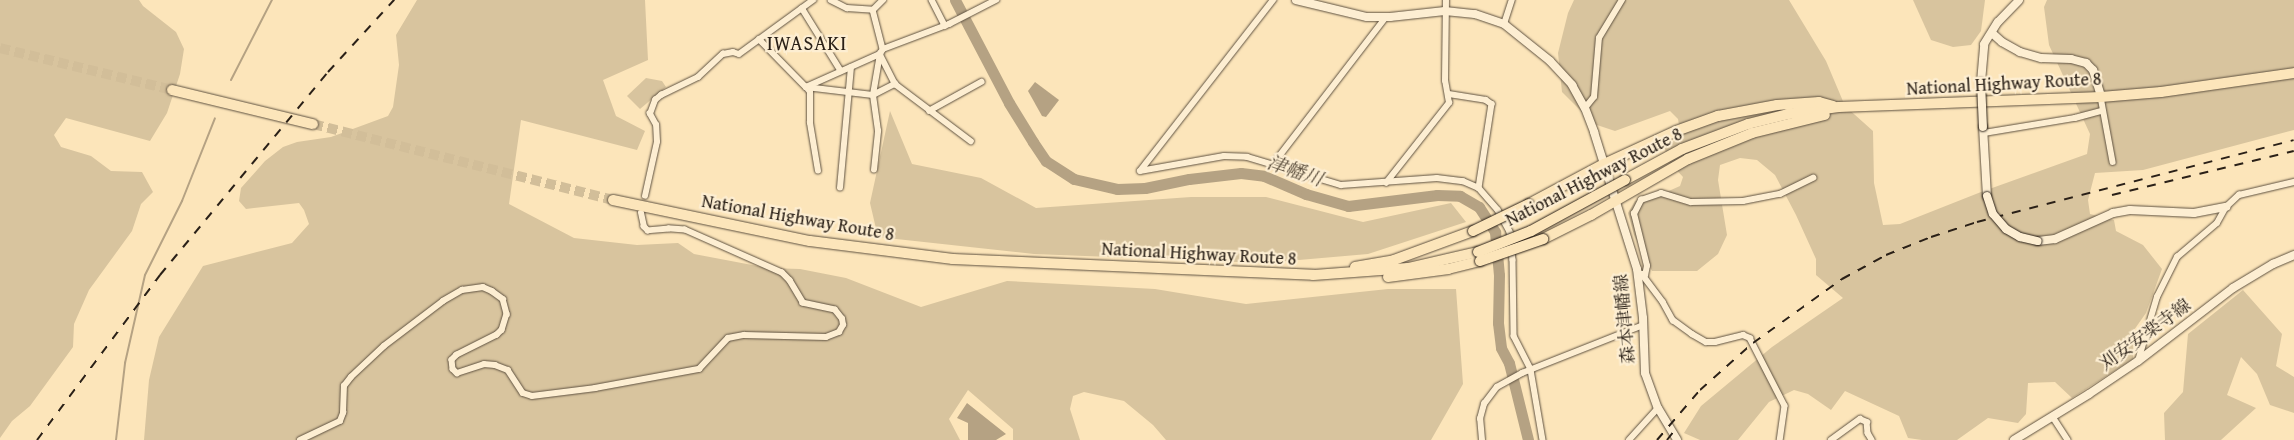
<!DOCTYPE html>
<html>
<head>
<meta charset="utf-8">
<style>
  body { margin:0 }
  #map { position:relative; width:2294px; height:440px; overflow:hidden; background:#fce5ba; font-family:"Gentium Book Plus","Noto Serif JP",serif }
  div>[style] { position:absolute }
  .green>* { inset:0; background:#d8c49e }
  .water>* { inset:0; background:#b5a283 }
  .stream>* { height:2px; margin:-1px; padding:0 1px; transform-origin:1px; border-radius:1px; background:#b5a283 }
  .river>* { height:11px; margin:-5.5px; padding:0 5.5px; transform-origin:5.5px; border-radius:5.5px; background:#b5a283 }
  .highway-tunnel>* { height:10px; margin-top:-5px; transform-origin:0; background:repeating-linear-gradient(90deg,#d2be99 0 10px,transparent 0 15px) }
  .roads { filter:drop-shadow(0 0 1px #5e5140) drop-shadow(0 0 1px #5e5140) }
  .street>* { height:5.5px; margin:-2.75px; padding:0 2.75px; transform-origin:2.75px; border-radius:2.75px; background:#fdeed2 }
  .secondary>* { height:8px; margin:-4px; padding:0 4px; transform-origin:4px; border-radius:4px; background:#fdeed2 }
  .highway>* { height:10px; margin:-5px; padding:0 5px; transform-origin:5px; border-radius:5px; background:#fce5ba }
  .rail>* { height:2px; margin-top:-1px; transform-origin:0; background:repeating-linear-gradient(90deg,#2a2017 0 9px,transparent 0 18px) }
  .bridges { filter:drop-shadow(0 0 1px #2a2017) drop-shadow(0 0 1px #2a2017) }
  .secondary-bridge>* { height:8px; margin:-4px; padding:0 4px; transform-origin:4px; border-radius:4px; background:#fdeed2 }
  .highway-bridge>* { height:10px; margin:-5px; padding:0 5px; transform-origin:5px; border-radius:5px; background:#fce5ba }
  span { translate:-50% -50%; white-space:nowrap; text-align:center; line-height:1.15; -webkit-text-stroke:4.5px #fdeed2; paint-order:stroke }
  .street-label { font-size:18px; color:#2a2017 }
  .water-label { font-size:19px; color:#5b4e3d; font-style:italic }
  .quarter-label { font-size:20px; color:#2a2017; letter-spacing:1px }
</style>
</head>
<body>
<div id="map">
  <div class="green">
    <div style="clip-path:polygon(0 0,139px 0,143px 6px,176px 32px,184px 49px,180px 74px,167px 113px,150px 141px,66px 118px,54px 135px,61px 147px,91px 156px,111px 171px,142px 172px,153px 192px,141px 204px,132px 231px,89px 290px,74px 324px,73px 347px,30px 406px,12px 421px,0 438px)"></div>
    <div style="clip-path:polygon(417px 0,645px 0,648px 60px,603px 80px,616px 116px,645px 131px,637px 150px,521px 120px,509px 204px,574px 238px,637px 245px,678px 243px,694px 254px,768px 268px,800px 269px,846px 278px,921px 307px,1007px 281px,1155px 289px,1246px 304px,1388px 289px,1456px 289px,1463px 384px,1431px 440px,1166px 440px,1153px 425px,1124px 401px,1084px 392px,1073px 396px,1070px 409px,1080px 440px,1013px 440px,1013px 429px,968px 390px,949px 419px,960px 440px,144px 440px,149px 380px,159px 337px,203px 266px,292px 243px,309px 224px,304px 210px,299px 203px,246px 209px,239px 201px,241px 188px,265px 161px,283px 147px,297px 142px,331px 137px,388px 116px,393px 107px,399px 65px,396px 35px)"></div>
    <div style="clip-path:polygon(1574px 0,1789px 0,1826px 61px,1845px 106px,1873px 131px,1874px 183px,1883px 225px,1900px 224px,1981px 192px,2087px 154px,2090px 134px,2049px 45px,2044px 7px,2047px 0,2294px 0,2294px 130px,2143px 170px,2095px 173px,2088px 200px,2090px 214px,2114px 220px,2116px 231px,2143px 245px,2162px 269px,2146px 313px,2134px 330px,2133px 359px,2072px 398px,2055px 382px,2028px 383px,2026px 414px,2018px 423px,1988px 418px,1957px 440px,1922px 440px,1908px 438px,1899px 416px,1845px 391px,1831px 410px,1808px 394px,1794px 390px,1769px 402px,1738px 440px,1700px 440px,1684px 433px,1701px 406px,1772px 347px,1843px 298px,1816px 275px,1816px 259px,1796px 215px,1775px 175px,1757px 160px,1740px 158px,1720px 165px,1718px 180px,1727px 235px,1718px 254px,1697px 271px,1652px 271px,1634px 235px,1628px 213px,1635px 201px,1662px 194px,1680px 186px,1683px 177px,1669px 162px,1664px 146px,1681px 137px,1678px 119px,1670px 111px,1615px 131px,1594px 124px,1562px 92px,1558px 53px,1568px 13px)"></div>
    <div style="clip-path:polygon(1913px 0,1985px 0,1981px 31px,1971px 45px,1953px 47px,1931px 40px)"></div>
    <div style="clip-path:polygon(646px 78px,662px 81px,666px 87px,640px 109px,627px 96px)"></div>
    <div style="clip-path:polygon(890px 111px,912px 164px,981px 178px,1036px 208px,1191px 197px,1266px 197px,1363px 222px,1451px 203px,1466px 222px,1368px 254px,1264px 263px,1034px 254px,878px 237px,870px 203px)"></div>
    <div style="clip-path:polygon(2243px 290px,2282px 334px,2276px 366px,2294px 377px,2294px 413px,2270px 405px,2257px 374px,2241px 357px,2227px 395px,2256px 408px,2221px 440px,2165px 440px,2164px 413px,2183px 392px,2188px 334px)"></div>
  </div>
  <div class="water">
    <div style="clip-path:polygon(1035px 82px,1059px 100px,1046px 117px,1042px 116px,1028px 91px)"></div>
    <div style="clip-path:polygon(967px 403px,1006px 434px,996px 440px,968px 440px,968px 423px,957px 418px)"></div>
  </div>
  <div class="stream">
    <div style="left:231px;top:80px;width:90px;rotate:-62.9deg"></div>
    <div style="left:116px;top:440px;width:78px;rotate:-83.3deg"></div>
    <div style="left:125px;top:363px;width:90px;rotate:-77.2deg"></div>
    <div style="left:145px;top:275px;width:83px;rotate:-63.4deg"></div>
    <div style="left:182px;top:201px;width:89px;rotate:-68.3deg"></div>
  </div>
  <div class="river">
    <div style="left:955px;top:0;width:116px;rotate:62.3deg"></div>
    <div style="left:1009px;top:103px;width:46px;rotate:58.4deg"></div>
    <div style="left:1033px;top:142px;width:23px;rotate:56deg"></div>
    <div style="left:1046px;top:161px;width:33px;rotate:33deg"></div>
    <div style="left:1074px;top:179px;width:44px;rotate:13.1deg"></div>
    <div style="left:1117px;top:189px;width:28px;rotate:-2deg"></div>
    <div style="left:1145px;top:188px;width:45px;rotate:-11.6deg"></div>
    <div style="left:1189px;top:179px;width:52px;rotate:-6.6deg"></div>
    <div style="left:1241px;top:173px;width:23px;rotate:7deg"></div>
    <div style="left:1264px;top:176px;width:46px;rotate:23.2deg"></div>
    <div style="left:1306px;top:194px;width:44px;rotate:15.9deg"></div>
    <div style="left:1348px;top:206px;width:90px;rotate:-7deg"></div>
    <div style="left:1437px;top:195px;width:23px;rotate:2deg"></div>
    <div style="left:1460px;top:196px;width:22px;rotate:30deg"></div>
    <div style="left:1479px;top:207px;width:30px;rotate:57deg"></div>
    <div style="left:1495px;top:232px;width:43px;rotate:84.7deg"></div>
    <div style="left:1499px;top:275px;width:48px;rotate:91.2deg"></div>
    <div style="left:1498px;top:323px;width:25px;rotate:83deg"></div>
    <div style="left:1501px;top:348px;width:17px;rotate:62deg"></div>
    <div style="left:1509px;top:363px;width:79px;rotate:76.1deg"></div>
  </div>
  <div class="highway-tunnel">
    <div style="left:0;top:48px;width:177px;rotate:13.7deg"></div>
    <div style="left:313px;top:124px;width:309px;rotate:14.2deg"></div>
  </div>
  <div class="roads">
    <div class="street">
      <div style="left:831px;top:0;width:18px;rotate:27deg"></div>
      <div style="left:847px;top:8px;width:26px;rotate:4deg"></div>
      <div style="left:873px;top:10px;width:14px;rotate:-45deg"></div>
      <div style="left:932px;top:0;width:29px;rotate:63deg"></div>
      <div style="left:802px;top:8px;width:74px;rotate:58.2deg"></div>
      <div style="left:873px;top:10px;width:40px;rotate:75.6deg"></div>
      <div style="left:1504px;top:24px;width:25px;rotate:-72deg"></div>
      <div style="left:759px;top:39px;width:67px;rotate:45.6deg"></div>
      <div style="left:806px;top:87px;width:67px;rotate:6.8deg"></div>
      <div style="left:873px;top:95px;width:25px;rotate:-27deg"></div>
      <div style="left:895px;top:84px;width:95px;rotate:36.9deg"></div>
      <div style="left:1449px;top:94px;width:37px;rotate:9deg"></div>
      <div style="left:1486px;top:100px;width:7px;rotate:34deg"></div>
      <div style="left:1492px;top:104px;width:85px;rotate:98.8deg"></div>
      <div style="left:1479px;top:188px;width:29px;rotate:49deg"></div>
      <div style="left:1498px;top:210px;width:25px;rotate:61deg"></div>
      <div style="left:1510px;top:232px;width:28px;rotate:84deg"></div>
      <div style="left:1513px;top:260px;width:76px;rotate:89.2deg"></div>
      <div style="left:1514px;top:336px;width:38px;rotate:63deg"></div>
      <div style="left:1531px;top:370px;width:71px;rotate:80.3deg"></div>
      <div style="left:2101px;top:97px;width:66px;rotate:79.5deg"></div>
      <div style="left:1585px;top:108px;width:14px;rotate:-51deg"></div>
      <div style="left:1594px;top:97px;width:59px;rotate:-85.2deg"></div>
      <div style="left:1599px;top:38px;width:44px;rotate:-58.8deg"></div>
      <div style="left:929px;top:111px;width:60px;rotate:-29.1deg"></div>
      <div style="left:1984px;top:133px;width:92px;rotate:-9.4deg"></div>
      <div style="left:2075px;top:118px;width:28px;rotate:-15deg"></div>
      <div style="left:1274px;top:163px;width:184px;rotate:-52.5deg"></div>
      <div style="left:874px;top:170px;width:39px;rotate:-84deg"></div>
      <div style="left:878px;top:131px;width:36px;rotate:-98deg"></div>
      <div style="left:873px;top:95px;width:42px;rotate:-80.3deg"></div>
      <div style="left:880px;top:54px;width:6px;rotate:-59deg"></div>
      <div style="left:883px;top:49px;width:71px;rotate:-20.7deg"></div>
      <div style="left:949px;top:24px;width:53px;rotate:-27.1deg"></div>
      <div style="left:818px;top:171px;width:49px;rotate:-99.5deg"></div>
      <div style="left:810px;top:123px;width:31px;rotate:-90deg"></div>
      <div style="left:810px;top:92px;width:6px;rotate:-129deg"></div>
      <div style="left:806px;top:87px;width:81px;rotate:-24deg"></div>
      <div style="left:880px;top:54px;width:34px;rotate:63deg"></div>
      <div style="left:1140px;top:171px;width:85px;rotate:-10.1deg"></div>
      <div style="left:1224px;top:156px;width:23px;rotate:2deg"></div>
      <div style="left:1247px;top:157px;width:98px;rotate:16.6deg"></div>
      <div style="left:1341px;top:185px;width:96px;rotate:-4.2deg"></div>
      <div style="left:1437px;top:178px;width:26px;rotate:7deg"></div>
      <div style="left:1463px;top:181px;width:17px;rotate:24deg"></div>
      <div style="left:1140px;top:171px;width:217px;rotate:-52.1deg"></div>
      <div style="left:1386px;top:183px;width:102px;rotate:-51.8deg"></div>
      <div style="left:1449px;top:103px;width:22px;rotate:-100deg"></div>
      <div style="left:1445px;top:81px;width:81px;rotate:-89.3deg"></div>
      <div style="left:840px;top:188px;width:121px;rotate:-84.8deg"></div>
      <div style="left:645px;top:196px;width:55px;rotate:-77.5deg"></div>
      <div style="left:657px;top:142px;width:17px;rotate:-93deg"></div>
      <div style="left:656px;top:125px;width:13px;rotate:-119deg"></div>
      <div style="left:650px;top:114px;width:15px;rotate:-70deg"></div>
      <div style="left:655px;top:100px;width:8px;rotate:-40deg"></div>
      <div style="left:661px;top:95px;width:41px;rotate:-25.9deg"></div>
      <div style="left:698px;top:77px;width:34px;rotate:-43deg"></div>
      <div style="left:723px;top:54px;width:10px;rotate:-11deg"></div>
      <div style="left:733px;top:52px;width:6px;rotate:18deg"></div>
      <div style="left:739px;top:54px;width:92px;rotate:-36.1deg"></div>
      <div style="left:1642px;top:274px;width:35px;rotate:53deg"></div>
      <div style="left:1663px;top:302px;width:21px;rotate:61deg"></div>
      <div style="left:1673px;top:320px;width:24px;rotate:36deg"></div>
      <div style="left:1692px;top:334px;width:16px;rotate:30deg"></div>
      <div style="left:1706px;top:342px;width:9px"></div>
      <div style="left:1715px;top:342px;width:29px;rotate:-14deg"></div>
      <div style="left:1743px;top:335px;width:8px;rotate:23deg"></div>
      <div style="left:1750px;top:338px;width:76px;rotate:62.8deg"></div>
      <div style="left:1785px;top:406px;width:34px;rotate:98deg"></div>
      <div style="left:1645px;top:276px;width:10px;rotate:-79deg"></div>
      <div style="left:1647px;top:266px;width:54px;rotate:-104deg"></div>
      <div style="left:1634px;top:214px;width:16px;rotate:-63deg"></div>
      <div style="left:1641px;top:200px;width:21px;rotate:-19deg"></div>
      <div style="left:1661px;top:193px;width:31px;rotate:17deg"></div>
      <div style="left:1691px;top:202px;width:52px;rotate:-1.1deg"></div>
      <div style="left:1743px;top:201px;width:38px;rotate:-11deg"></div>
      <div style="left:1780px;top:194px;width:37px;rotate:-26deg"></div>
      <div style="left:2138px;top:361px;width:67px;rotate:-73.5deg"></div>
      <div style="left:2157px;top:297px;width:45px;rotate:-63.4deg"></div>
      <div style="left:2177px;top:257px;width:52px;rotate:-40.4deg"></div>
      <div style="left:2217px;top:223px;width:18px;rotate:-61deg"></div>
      <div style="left:2226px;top:207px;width:18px;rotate:-43deg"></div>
      <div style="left:2239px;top:195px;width:57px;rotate:-13.3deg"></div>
      <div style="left:2053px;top:417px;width:27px;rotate:57deg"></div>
      <div style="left:300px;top:440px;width:44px;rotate:-25.4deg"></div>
      <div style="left:340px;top:421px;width:9px;rotate:-69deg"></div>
      <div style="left:343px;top:413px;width:27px;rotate:-88deg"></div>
      <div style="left:344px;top:386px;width:11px;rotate:-52deg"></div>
      <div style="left:351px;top:377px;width:45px;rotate:-43.2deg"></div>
      <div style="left:384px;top:346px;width:74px;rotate:-37.3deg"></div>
      <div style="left:443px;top:301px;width:22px;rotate:-30deg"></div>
      <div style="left:462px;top:290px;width:21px;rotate:-8deg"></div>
      <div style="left:483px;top:287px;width:10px;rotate:24deg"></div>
      <div style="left:492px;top:291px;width:14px;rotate:36deg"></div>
      <div style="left:503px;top:299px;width:16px;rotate:75deg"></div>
      <div style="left:507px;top:314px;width:17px;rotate:107deg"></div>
      <div style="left:502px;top:330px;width:7px;rotate:135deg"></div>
      <div style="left:497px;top:335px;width:45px;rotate:153.4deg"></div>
      <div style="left:457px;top:355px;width:7px;rotate:135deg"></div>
      <div style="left:452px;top:360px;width:9px;rotate:84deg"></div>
      <div style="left:453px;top:369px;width:6px;rotate:45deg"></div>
      <div style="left:457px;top:373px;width:28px;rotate:-18deg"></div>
      <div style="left:484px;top:364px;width:11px;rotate:5deg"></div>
      <div style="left:495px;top:365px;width:14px;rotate:21deg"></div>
      <div style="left:508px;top:370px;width:27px;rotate:57deg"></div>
      <div style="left:523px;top:393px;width:9px;rotate:18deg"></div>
      <div style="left:532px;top:396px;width:64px;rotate:-7.2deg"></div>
      <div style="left:595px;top:388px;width:106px;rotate:-10.4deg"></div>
      <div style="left:699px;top:369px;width:42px;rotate:-46.9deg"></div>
      <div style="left:728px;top:338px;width:16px;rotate:-11deg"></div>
      <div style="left:744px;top:335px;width:82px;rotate:1.4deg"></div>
      <div style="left:826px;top:337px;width:14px;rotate:-21deg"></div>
      <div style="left:839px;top:332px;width:8px;rotate:-60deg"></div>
      <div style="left:843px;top:325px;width:6px;rotate:-99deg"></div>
      <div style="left:842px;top:319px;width:11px;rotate:-128deg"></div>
      <div style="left:835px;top:310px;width:33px;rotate:-168deg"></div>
      <div style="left:803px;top:303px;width:26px;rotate:-121deg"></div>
      <div style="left:790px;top:281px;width:11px;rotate:-135deg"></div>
      <div style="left:782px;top:273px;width:106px;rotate:-156.1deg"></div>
      <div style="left:685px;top:230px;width:16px;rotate:-176deg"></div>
      <div style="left:669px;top:229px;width:21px;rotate:175deg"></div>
      <div style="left:648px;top:231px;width:6px;rotate:-135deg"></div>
      <div style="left:644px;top:227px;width:14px;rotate:-102deg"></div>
      <div style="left:1482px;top:440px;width:21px;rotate:-95deg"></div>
      <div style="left:1480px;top:419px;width:16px;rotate:-75deg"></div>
      <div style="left:1484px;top:404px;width:21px;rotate:-53deg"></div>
      <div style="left:1497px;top:387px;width:29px;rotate:-29deg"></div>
      <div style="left:1522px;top:373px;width:130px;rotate:-21.6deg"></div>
      <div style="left:1629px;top:440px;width:43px;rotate:-47.8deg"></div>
      <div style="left:1831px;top:440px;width:36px;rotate:-36deg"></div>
      <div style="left:1860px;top:419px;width:8px;rotate:23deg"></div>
      <div style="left:1867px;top:422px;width:11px;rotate:85deg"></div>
      <div style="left:1868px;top:433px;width:8px;rotate:60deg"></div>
    </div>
    <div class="secondary">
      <div style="left:1296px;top:0;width:73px;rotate:13.5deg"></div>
      <div style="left:1367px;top:17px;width:23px"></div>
      <div style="left:1390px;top:17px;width:55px;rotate:-6.2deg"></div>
      <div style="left:1445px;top:11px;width:30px;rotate:6deg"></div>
      <div style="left:1475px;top:14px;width:31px;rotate:19deg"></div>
      <div style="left:1504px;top:24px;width:59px;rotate:38.8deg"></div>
      <div style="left:1550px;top:61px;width:33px;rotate:47deg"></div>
      <div style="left:1572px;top:85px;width:26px;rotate:61deg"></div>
      <div style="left:1585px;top:108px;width:26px;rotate:69deg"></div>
      <div style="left:1594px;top:132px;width:144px;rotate:72.6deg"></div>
      <div style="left:1637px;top:269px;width:49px;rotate:83deg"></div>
      <div style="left:1643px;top:318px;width:55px;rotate:87.9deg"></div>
      <div style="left:1645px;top:373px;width:37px;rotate:70deg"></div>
      <div style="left:1658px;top:408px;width:37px;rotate:59deg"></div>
      <div style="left:1992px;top:33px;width:13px;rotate:42deg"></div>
      <div style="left:2002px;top:42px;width:21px;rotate:29deg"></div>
      <div style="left:2020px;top:52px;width:22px;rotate:16deg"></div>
      <div style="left:2041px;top:58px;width:30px;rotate:2deg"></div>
      <div style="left:2071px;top:59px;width:16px;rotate:15deg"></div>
      <div style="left:2086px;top:63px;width:10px;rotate:45deg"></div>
      <div style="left:2093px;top:70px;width:28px;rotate:73deg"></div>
      <div style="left:1981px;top:82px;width:38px;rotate:-85deg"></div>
      <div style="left:1984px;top:44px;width:26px;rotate:-58deg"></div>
      <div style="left:1998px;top:22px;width:30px;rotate:-46deg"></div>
      <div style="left:1983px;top:127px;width:69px;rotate:86.7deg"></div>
      <div style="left:2038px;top:241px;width:17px;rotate:-7deg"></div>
      <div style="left:2055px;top:239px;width:64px;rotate:-24.1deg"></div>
      <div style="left:2113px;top:213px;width:17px;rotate:-10deg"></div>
      <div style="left:2130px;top:210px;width:64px;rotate:2.7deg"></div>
      <div style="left:2194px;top:213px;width:33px;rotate:-11deg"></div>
      <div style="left:2014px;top:440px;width:88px;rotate:-31.5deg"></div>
      <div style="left:2089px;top:394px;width:59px;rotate:-34deg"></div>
      <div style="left:2138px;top:361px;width:120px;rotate:-37.5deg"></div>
      <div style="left:2233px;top:288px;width:47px;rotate:-31deg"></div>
      <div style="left:2273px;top:264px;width:23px;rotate:-23deg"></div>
    </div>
    <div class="highway">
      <div style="left:172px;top:90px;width:145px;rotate:13.6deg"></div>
      <div style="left:1625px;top:180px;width:65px;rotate:-28.5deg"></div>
      <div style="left:1682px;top:149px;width:71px;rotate:-20.7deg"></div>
      <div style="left:1748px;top:124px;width:41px;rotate:-14deg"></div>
      <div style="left:1788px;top:114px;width:51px;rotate:-7.8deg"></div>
      <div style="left:1839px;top:107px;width:262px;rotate:-2.2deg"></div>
      <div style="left:2101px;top:97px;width:60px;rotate:-4.8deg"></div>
      <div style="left:2161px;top:92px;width:134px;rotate:-8.1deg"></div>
      <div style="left:613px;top:200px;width:201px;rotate:11.8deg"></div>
      <div style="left:810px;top:241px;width:144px;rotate:7.2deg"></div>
      <div style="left:953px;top:259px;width:360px;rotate:2.5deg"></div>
      <div style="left:1313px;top:275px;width:95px;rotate:-4.2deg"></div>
      <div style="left:1408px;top:268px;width:72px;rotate:-12.9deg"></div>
      <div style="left:1529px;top:204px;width:85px;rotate:-28.1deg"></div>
      <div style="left:1604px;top:164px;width:79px;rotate:-24.6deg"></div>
      <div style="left:1676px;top:131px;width:45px;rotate:-19.7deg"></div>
      <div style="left:1718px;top:116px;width:60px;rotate:-10.6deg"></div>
      <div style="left:1777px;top:105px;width:42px;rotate:-4.1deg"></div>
      <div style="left:1819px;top:102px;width:15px;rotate:16deg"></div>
      <div style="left:1543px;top:239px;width:54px;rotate:-26.6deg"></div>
      <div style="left:1591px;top:215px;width:112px;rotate:-30deg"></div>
      <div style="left:1688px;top:159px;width:69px;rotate:-22.1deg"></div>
      <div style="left:1752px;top:133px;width:75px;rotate:-13.9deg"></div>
      <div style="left:1355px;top:267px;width:40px;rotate:-10deg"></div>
      <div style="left:1394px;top:260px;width:84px;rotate:-20.2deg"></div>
      <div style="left:1388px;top:277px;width:61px;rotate:-7.6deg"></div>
      <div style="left:1448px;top:269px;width:33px;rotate:-14deg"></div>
    </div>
  </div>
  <div class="rail">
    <div style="left:2112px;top:195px;width:187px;rotate:-13.6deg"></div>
    <div style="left:37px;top:440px;width:206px;rotate:-53.3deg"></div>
    <div style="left:160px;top:275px;width:264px;rotate:-50.4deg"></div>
    <div style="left:328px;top:72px;width:98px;rotate:-47.5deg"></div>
    <div style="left:1657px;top:440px;width:66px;rotate:-49.3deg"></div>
    <div style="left:1700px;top:390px;width:71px;rotate:-41.6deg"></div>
    <div style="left:1753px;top:343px;width:110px;rotate:-35.7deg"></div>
    <div style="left:1842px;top:279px;width:50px;rotate:-28.6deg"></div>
    <div style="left:1886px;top:255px;width:48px;rotate:-21.8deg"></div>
    <div style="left:1931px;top:237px;width:48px;rotate:-18.1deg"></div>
    <div style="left:1977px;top:222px;width:327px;rotate:-14.5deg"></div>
    <div style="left:1667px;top:440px;width:18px;rotate:-52deg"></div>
  </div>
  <div class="bridges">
    <div class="secondary-bridge">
      <div style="left:1981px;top:82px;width:45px;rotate:87.5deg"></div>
      <div style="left:1987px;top:196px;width:19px;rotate:72deg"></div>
      <div style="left:1993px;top:214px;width:20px;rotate:49deg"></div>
      <div style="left:2006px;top:229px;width:16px;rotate:30deg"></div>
      <div style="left:2020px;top:237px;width:18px;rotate:13deg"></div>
    </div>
    <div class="highway-bridge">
      <div style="left:1473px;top:231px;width:62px;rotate:-25.7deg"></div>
      <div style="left:1478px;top:252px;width:57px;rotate:-21.6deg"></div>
      <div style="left:1531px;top:231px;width:107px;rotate:-28.5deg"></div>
      <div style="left:1480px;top:261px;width:67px;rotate:-19.2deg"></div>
    </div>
  </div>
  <div class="street-label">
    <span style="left:2004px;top:84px;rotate:-3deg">National Highway Route 8</span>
    <span style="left:1594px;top:177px;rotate:-27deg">National Highway Route 8</span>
    <span style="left:798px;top:218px;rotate:10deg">National Highway Route 8</span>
    <span style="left:1199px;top:254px;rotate:3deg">National Highway Route 8</span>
    <span style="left:1625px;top:319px;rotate:-95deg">森本津幡線</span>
    <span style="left:2145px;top:335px;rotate:-36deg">刈安安楽寺線</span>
  </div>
  <div class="water-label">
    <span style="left:1295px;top:171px;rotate:19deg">津幡川</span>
  </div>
  <div class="quarter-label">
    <span style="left:807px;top:42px">IWASAKI</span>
  </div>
</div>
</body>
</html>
